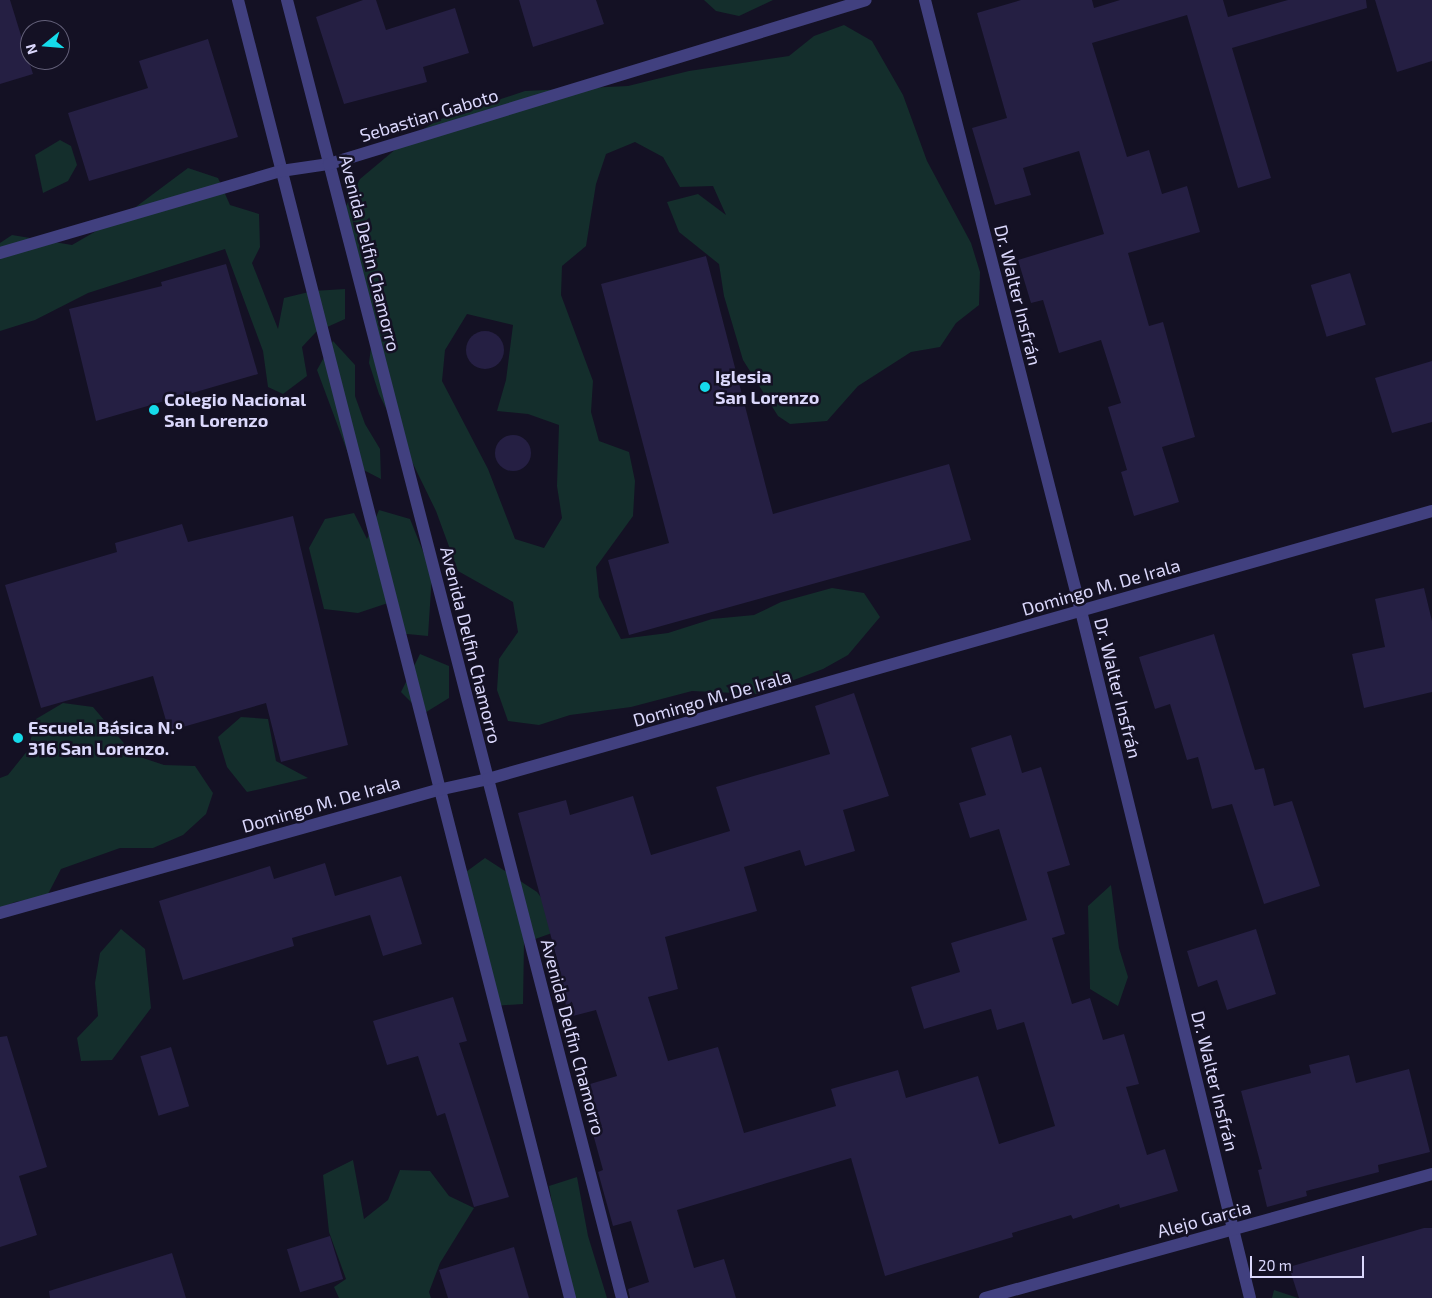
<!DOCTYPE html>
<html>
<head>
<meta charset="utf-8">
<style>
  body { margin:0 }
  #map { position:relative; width:1432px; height:1298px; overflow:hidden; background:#141124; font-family:"Exo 2",sans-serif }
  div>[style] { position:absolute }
  .green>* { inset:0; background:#142e2c }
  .building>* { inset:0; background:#251f43; transform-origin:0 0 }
  .round { border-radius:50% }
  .street>* { height:12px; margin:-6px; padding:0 6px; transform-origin:6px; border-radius:6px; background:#41407f }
  .dots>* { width:14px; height:14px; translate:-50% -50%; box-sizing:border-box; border:2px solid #141124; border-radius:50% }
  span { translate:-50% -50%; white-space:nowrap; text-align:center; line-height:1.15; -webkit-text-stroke:5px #141124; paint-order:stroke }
  .street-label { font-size:18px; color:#dbd8fc }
  .poi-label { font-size:18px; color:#dbd8fc; font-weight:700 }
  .left { translate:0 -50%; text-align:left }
  .north { position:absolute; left:20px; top:20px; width:50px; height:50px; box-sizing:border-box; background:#141124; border:1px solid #64617a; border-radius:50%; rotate:253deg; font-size:14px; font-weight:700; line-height:20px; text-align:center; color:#dbd8fc }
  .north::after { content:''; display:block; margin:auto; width:18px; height:22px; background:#15dbea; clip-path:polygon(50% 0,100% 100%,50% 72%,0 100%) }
  .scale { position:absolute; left:1250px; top:1256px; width:114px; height:22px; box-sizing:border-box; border:2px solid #dbd8fc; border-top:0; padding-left:6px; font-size:15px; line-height:18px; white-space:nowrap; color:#dbd8fc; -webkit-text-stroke:4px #141124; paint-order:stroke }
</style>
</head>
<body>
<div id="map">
  <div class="green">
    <div style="clip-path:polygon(704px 0,773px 0,739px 16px,716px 11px)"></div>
    <div style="clip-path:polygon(evenodd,844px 25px,872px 41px,903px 95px,927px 161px,971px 243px,980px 272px,979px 305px,956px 323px,940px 347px,911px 352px,858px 386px,827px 421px,790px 424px,778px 416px,743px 360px,724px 296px,719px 264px,679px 232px,667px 202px,698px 194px,726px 215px,713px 186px,680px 187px,663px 157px,635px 142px,606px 154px,596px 184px,586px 246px,562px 266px,561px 295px,593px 381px,591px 412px,599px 441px,629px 452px,635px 481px,633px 516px,596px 567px,599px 597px,621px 639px,668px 633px,712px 619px,754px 615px,781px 602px,832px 588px,864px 593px,880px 617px,848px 655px,823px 669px,757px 694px,692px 691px,631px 707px,570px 715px,539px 725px,508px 721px,497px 690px,499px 659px,518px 632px,513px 602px,458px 571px,436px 511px,379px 394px,369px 363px,373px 332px,345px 208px,360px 179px,409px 138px,438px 120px,525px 91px,628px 86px,689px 71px,789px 56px,814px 36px,844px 25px,467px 314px,513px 325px,506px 380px,497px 411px,528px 414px,559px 425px,557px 486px,562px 518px,544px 548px,515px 539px,488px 469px,442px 381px,445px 350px,467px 314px)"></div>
    <div style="clip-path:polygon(60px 140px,71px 146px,77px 165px,68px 181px,43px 193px,35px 155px)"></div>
    <div style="clip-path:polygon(188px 168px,218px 178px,230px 205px,259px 214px,260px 247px,252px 263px,278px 329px,284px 298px,313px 291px,345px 289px,345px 319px,316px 332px,302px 347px,307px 376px,283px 394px,268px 387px,263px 351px,225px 249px,88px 293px,35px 320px,0 331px,0 243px,12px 235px,72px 245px,129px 212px)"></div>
    <div style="clip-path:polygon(333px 341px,355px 365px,355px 396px,365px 424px,380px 449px,381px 479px,352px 464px,317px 370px)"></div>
    <div style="clip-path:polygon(379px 510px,410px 519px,432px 574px,428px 636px,397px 633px,391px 602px,358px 613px,324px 609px,309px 548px,325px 519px,354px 513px,367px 539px)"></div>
    <div style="clip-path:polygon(420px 654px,449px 666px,449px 698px,423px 714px,401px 692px)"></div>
    <div style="clip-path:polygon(63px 703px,93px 707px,134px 755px,164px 765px,195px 766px,213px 793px,206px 814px,183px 835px,153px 848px,120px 848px,61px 869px,47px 896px,15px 902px,0 908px,0 778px,8px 775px,28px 750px,36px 719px)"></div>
    <div style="clip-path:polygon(241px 717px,268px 719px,276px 761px,308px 778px,247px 792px,227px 767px,218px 737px)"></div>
    <div style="clip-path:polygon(485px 858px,537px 892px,555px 916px,552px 933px,524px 943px,523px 1004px,492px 1006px,459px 877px)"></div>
    <div style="clip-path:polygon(1111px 885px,1119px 948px,1128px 977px,1118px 1006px,1090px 989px,1088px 906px)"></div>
    <div style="clip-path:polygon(121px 929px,145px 949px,151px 1008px,112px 1060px,81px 1061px,77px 1038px,98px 1016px,95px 983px,100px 953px)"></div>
    <div style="clip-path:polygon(353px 1160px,364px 1219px,388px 1200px,400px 1170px,430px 1171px,449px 1196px,474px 1208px,440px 1263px,429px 1292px,431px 1298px,339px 1298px,334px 1287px,346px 1279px,329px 1232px,323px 1175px)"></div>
    <div style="clip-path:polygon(577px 1177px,588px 1236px,607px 1298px,575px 1298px,560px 1248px,549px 1186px)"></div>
    <div style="clip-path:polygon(1274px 1290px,1298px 1298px,1272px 1298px)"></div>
  </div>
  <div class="building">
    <div style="clip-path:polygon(0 0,10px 0,33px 74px,0 84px)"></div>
    <div style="clip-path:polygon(363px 0,376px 0,386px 30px,455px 8px,469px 53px,423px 67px,427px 82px,344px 104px,316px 17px)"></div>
    <div style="clip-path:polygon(519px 0,596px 0,604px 24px,533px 47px)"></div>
    <div style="clip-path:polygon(1021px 0,1092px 0,1094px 8px,1120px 0,1223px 0,1228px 17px,1288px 0,1366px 0,1367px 8px,1232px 48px,1271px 178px,1238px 188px,1187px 15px,1092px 43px,1127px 157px,1149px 150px,1162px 194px,1187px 186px,1200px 232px,1128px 253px,1149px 326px,1163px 322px,1195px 437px,1162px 447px,1179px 502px,1134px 516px,1121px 472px,1127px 470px,1108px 407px,1121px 403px,1101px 340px,1059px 353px,1043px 300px,1031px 303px,1018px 260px,1104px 234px,1079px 151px,1023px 168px,1031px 195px,995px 205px,972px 128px,1007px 118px,977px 13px)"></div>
    <div style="clip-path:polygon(1375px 0,1432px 0,1432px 61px,1397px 72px)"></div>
    <div style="clip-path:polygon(208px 39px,238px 137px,89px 181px,68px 113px,148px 88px,139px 61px)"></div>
    <div style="clip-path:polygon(706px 256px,773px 514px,949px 464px,971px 540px,629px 635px,608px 560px,669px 543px,601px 284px)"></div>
    <div style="clip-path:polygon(226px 264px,258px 374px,96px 421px,69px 309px,162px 286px,161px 282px)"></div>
    <div style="left:1350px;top:273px;width:54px;height:41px;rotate:73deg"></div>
    <div class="round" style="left:466px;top:331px;width:38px;height:38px"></div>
    <div style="clip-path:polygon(1432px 361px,1432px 422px,1392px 433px,1375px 378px)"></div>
    <div class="round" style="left:495px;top:435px;width:36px;height:36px"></div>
    <div style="clip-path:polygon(293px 516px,348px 745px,281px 762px,266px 703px,169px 731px,153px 676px,41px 708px,5px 585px,117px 552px,115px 543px,182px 524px,188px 542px)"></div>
    <div style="clip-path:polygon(1424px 588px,1432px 621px,1432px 692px,1364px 708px,1352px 654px,1385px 647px,1375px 599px)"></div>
    <div style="clip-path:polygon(1214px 634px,1255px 770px,1264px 768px,1274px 806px,1292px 801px,1320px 886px,1264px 904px,1232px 804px,1212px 809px,1198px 757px,1187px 760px,1170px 704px,1155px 709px,1139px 657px)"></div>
    <div style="clip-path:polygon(854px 693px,889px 796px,843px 810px,855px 851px,805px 866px,800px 850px,744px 867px,757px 911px,665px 937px,678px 989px,648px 997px,668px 1061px,718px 1047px,744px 1133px,836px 1106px,831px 1089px,898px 1070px,906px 1098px,978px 1076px,999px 1144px,1055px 1126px,1024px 1022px,997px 1030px,991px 1009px,924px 1029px,911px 987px,960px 972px,951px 943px,1027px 920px,999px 829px,970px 838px,959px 803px,986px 795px,971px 748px,1011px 735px,1022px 773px,1041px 767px,1070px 865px,1047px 872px,1065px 934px,1052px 938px,1072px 1004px,1090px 998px,1103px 1040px,1124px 1034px,1139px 1084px,1126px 1087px,1147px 1155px,1165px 1149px,1178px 1191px,1120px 1208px,1119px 1204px,1073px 1219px,1071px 1215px,1012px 1233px,1013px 1237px,885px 1276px,851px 1158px,677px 1210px,694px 1268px,724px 1259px,736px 1298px,630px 1298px,628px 1289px,649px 1282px,631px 1221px,613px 1226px,598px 1172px,603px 1170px,580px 1087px,617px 1076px,596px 1010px,569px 1017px,558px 975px,561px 974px,518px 813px,566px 800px,570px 815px,633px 796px,651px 855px,730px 831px,716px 787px,830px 754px,815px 706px)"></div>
    <div style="clip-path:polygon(325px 863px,335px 896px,401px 876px,422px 944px,383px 956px,370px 915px,292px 938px,294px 946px,183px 980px,159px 901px,270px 866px,274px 879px)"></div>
    <div style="clip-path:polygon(1256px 929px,1276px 994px,1227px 1010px,1217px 980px,1198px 987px,1187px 951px)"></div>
    <div style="clip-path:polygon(453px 997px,467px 1041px,459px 1043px,509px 1197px,474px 1207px,445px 1113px,437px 1116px,418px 1056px,387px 1065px,373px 1021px)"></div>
    <div style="clip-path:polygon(7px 1036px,47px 1167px,19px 1176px,37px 1235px,0 1247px,0 1037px)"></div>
    <div style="left:171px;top:1047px;width:62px;height:32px;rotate:73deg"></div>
    <div style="clip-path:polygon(1349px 1055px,1356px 1083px,1409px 1069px,1430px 1152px,1378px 1165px,1379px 1172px,1306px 1191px,1307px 1196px,1267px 1207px,1258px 1170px,1262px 1169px,1241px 1091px,1311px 1073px,1309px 1065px)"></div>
    <div style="clip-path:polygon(1424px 1228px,1432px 1228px,1432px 1298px,1299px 1298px,1289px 1267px)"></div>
    <div style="left:330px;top:1236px;width:45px;height:45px;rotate:73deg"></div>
    <div style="clip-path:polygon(514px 1247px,529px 1298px,448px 1298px,439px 1270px)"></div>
    <div style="clip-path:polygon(172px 1253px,186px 1298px,50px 1298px,49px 1291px)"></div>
  </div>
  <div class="street">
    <div style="left:238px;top:0;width:1340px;rotate:75.65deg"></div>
    <div style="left:287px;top:0;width:1341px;rotate:75.53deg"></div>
    <div style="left:925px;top:0;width:631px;rotate:75.68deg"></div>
    <div style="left:1081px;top:611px;width:707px;rotate:76.18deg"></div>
    <div style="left:0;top:253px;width:293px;rotate:-16.3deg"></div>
    <div style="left:281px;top:171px;width:49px;rotate:-8.3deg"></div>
    <div style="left:329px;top:164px;width:561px;rotate:-16.98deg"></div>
    <div style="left:0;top:913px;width:455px;rotate:-15.7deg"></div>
    <div style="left:438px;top:790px;width:51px;rotate:-12.4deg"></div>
    <div style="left:488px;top:779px;width:981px;rotate:-15.85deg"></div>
    <div style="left:985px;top:1298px;width:464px;rotate:-15.5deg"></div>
  </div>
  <div class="dots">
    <div style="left:705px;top:387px;background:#15dbea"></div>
    <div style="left:154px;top:410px;background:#15dbea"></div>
    <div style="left:18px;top:738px;background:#15dbea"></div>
  </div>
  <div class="street-label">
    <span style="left:429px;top:115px;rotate:-17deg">Sebastian Gaboto</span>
    <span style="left:370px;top:253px;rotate:76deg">Avenida Delfin Chamorro</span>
    <span style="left:1018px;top:295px;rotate:76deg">Dr. Walter Insfrán</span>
    <span style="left:1101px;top:587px;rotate:-16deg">Domingo M. De Irala</span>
    <span style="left:471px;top:645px;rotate:76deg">Avenida Delfin Chamorro</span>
    <span style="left:1118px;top:688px;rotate:76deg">Dr. Walter Insfrán</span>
    <span style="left:712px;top:698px;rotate:-16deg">Domingo M. De Irala</span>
    <span style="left:321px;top:804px;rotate:-16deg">Domingo M. De Irala</span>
    <span style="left:573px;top:1037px;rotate:75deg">Avenida Delfin Chamorro</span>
    <span style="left:1215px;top:1081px;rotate:76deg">Dr. Walter Insfrán</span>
    <span style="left:1204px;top:1219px;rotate:-15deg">Alejo Garcia</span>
  </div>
  <div class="poi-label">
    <span class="left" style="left:715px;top:387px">Iglesia<br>San Lorenzo</span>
    <span class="left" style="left:164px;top:410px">Colegio Nacional<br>San Lorenzo</span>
    <span class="left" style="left:28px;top:738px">Escuela Básica N.º<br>316 San Lorenzo.</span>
  </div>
  <div class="north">N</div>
  <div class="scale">20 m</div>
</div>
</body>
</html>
